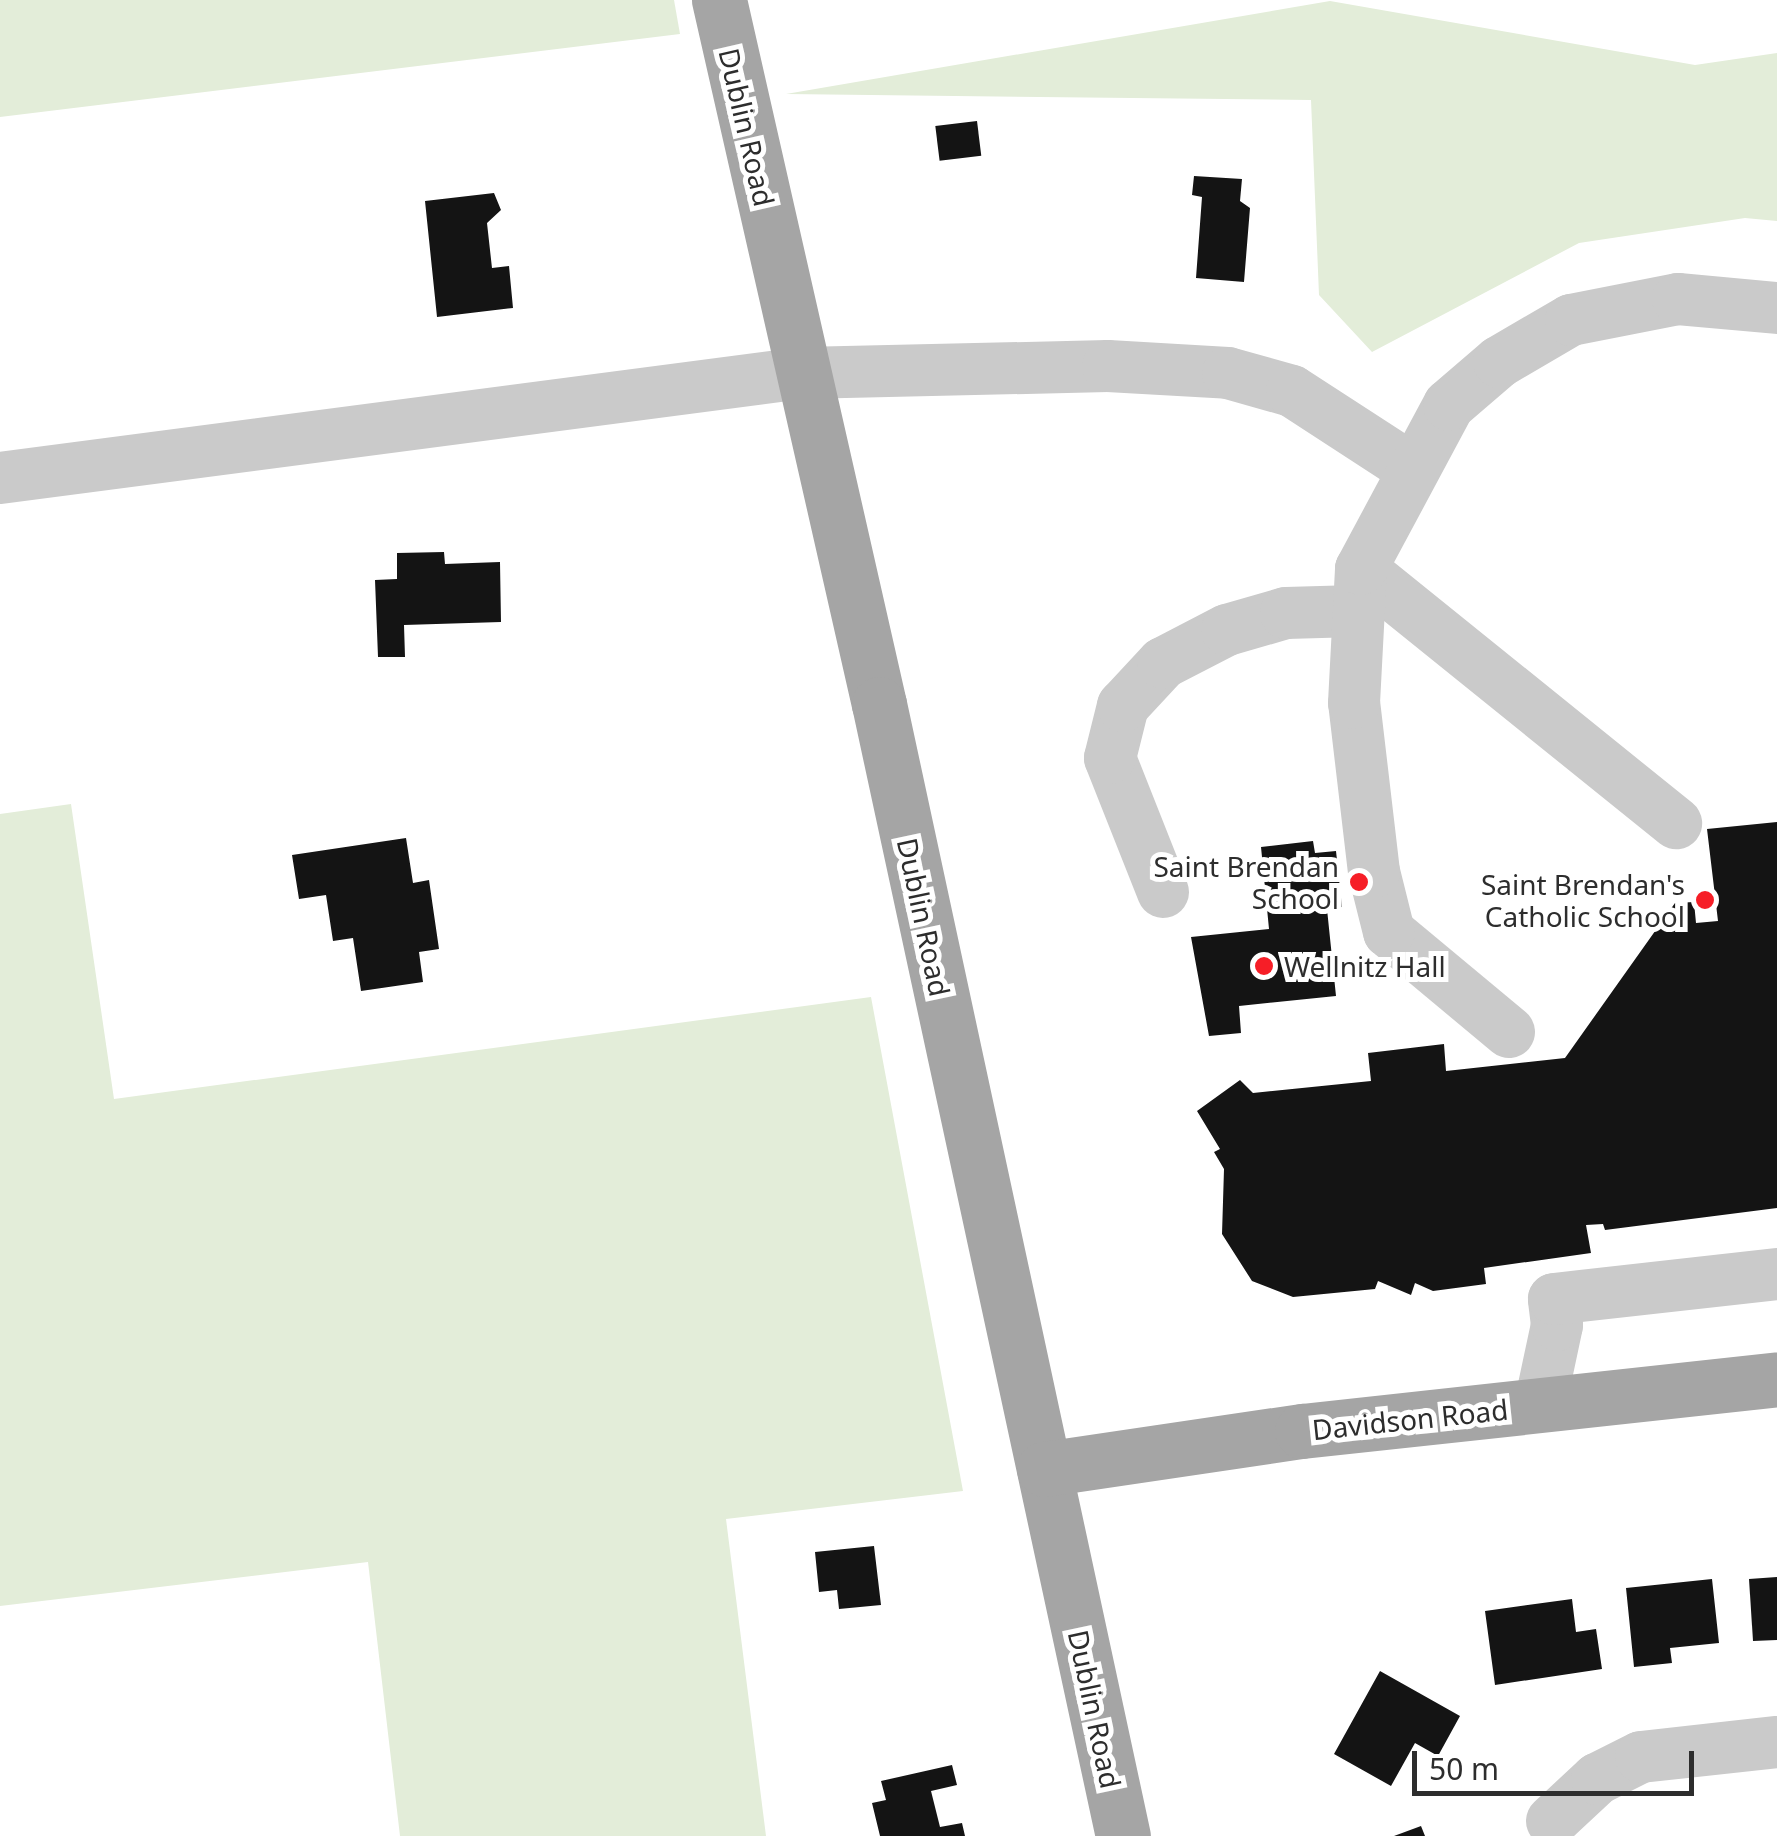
<!DOCTYPE html>
<html>
<head>
<meta charset="utf-8">
<style>
  body { margin:0 }
  #map { position:relative; width:1777px; height:1836px; overflow:hidden; background:#fff; font-family:"Noto Sans",sans-serif }
  div>[style] { position:absolute }
  .green>* { inset:0; background:#e3edd9 }
  .building>* { inset:0; background:#141414; transform-origin:0 0 }
  .minor>* { height:52px; margin:-26px; padding:0 26px; transform-origin:26px; border-radius:26px; background:#cacaca }
  .major>* { height:55px; margin:-27.5px; padding:0 27.5px; transform-origin:27.5px; border-radius:27.5px; background:#a5a5a5 }
  .dots>* { width:28px; height:28px; translate:-50% -50%; box-sizing:border-box; border:5px solid #fff; border-radius:50% }
  span { translate:-50% -50%; white-space:nowrap; text-align:center; line-height:1.15; -webkit-text-stroke:10px #fff; paint-order:stroke }
  .street-label { font-size:28px; color:#2d2d2d }
  .poi-label { font-size:28px; color:#2d2d2d }
  .right { translate:-100% -50%; text-align:right }
  .left { translate:0 -50%; text-align:left }
  .scale { position:absolute; left:1412px; top:1751px; width:282px; height:45px; box-sizing:border-box; border:5px solid #2d2d2d; border-top:0; padding-left:12px; font-size:30px; line-height:35px; white-space:nowrap; color:#2d2d2d; -webkit-text-stroke:8px #fff; paint-order:stroke }
</style>
</head>
<body>
<div id="map">
  <div class="green">
    <div style="clip-path:polygon(0 0,674px 0,680px 34px,0 117px)"></div>
    <div style="clip-path:polygon(1330px 1px,1695px 65px,1777px 53px,1777px 221px,1745px 218px,1579px 243px,1372px 352px,1319px 295px,1311px 100px,786px 94px)"></div>
    <div style="clip-path:polygon(71px 804px,114px 1099px,871px 997px,963px 1491px,726px 1519px,766px 1836px,400px 1836px,368px 1562px,0 1606px,0 814px)"></div>
  </div>
  <div class="building">
    <div style="left:977px;top:121px;width:35px;height:42px;rotate:83deg"></div>
    <div style="clip-path:polygon(1194px 176px,1242px 179px,1240px 201px,1250px 208px,1244px 282px,1196px 278px,1202px 197px,1192px 195px)"></div>
    <div style="clip-path:polygon(494px 193px,501px 210px,487px 223px,492px 268px,509px 266px,513px 308px,437px 317px,425px 201px)"></div>
    <div style="clip-path:polygon(444px 552px,445px 564px,500px 562px,501px 622px,404px 625px,405px 657px,378px 657px,375px 580px,397px 579px,397px 553px)"></div>
    <div style="clip-path:polygon(1777px 822px,1777px 1208px,1605px 1230px,1603px 1224px,1586px 1225px,1591px 1253px,1484px 1268px,1486px 1284px,1433px 1291px,1415px 1283px,1411px 1295px,1378px 1281px,1375px 1289px,1293px 1297px,1252px 1281px,1222px 1234px,1224px 1169px,1214px 1152px,1220px 1149px,1197px 1111px,1240px 1080px,1253px 1093px,1371px 1081px,1368px 1053px,1444px 1044px,1446px 1071px,1565px 1058px,1675px 903px,1694px 902px,1696px 923px,1718px 921px,1707px 829px)"></div>
    <div style="clip-path:polygon(406px 838px,413px 883px,429px 880px,439px 949px,419px 952px,423px 982px,361px 991px,353px 938px,333px 941px,326px 895px,299px 899px,292px 855px)"></div>
    <div style="clip-path:polygon(1313px 841px,1315px 853px,1336px 851px,1342px 907px,1327px 909px,1336px 996px,1239px 1006px,1241px 1033px,1209px 1036px,1191px 937px,1269px 929px,1261px 847px)"></div>
    <div style="clip-path:polygon(874px 1546px,881px 1605px,839px 1609px,837px 1590px,819px 1592px,815px 1552px)"></div>
    <div style="clip-path:polygon(1777px 1577px,1777px 1640px,1753px 1641px,1749px 1579px)"></div>
    <div style="clip-path:polygon(1712px 1579px,1719px 1643px,1670px 1648px,1672px 1663px,1634px 1667px,1626px 1588px)"></div>
    <div style="clip-path:polygon(1572px 1599px,1576px 1632px,1596px 1629px,1602px 1669px,1495px 1685px,1485px 1611px)"></div>
    <div style="clip-path:polygon(1380px 1671px,1460px 1716px,1438px 1756px,1415px 1743px,1391px 1786px,1334px 1754px)"></div>
    <div style="clip-path:polygon(952px 1765px,957px 1785px,931px 1791px,940px 1827px,962px 1823px,965px 1836px,880px 1836px,872px 1803px,886px 1800px,881px 1781px)"></div>
    <div style="clip-path:polygon(1421px 1826px,1425px 1836px,1394px 1836px)"></div>
  </div>
  <div class="minor">
    <div style="left:0;top:478px;width:809px;rotate:-7.46deg"></div>
    <div style="left:802px;top:373px;width:306px;rotate:-1.3deg"></div>
    <div style="left:1108px;top:366px;width:120px;rotate:3.3deg"></div>
    <div style="left:1228px;top:373px;width:66px;rotate:15.7deg"></div>
    <div style="left:1292px;top:391px;width:143px;rotate:33deg"></div>
    <div style="left:1361px;top:569px;width:405px;rotate:38.9deg"></div>
    <div style="left:1163px;top:892px;width:144px;rotate:-111.6deg"></div>
    <div style="left:1110px;top:758px;width:54px;rotate:-76deg"></div>
    <div style="left:1123px;top:706px;width:59px;rotate:-47.1deg"></div>
    <div style="left:1163px;top:663px;width:72px;rotate:-27.3deg"></div>
    <div style="left:1227px;top:630px;width:61px;rotate:-16.1deg"></div>
    <div style="left:1286px;top:613px;width:70px;rotate:-1.6deg"></div>
    <div style="left:1509px;top:1032px;width:156px;rotate:-140.2deg"></div>
    <div style="left:1389px;top:932px;width:62px;rotate:-104deg"></div>
    <div style="left:1374px;top:872px;width:170px;rotate:-96.7deg"></div>
    <div style="left:1354px;top:703px;width:134px;rotate:-87deg"></div>
    <div style="left:1361px;top:569px;width:186px;rotate:-61.8deg"></div>
    <div style="left:1449px;top:405px;width:66px;rotate:-40.7deg"></div>
    <div style="left:1499px;top:362px;width:83px;rotate:-30.3deg"></div>
    <div style="left:1571px;top:320px;width:109px;rotate:-11.1deg"></div>
    <div style="left:1678px;top:299px;width:99px;rotate:5.2deg"></div>
    <div style="left:1540px;top:1405px;width:82px;rotate:-78deg"></div>
    <div style="left:1557px;top:1325px;width:26px;rotate:-97deg"></div>
    <div style="left:1554px;top:1299px;width:224px;rotate:-6.4deg"></div>
    <div style="left:1552px;top:1821px;width:62px;rotate:-43deg"></div>
    <div style="left:1597px;top:1779px;width:49px;rotate:-26.6deg"></div>
    <div style="left:1641px;top:1757px;width:137px;rotate:-6.3deg"></div>
  </div>
  <div class="major">
    <div style="left:719px;top:0;width:722px;rotate:77.2deg"></div>
    <div style="left:879px;top:704px;width:1158px;rotate:77.84deg"></div>
    <div style="left:1044px;top:1469px;width:261px;rotate:-8.4deg"></div>
    <div style="left:1302px;top:1431px;width:478px;rotate:-6.2deg"></div>
  </div>
  <div class="dots">
    <div style="left:1359px;top:882px;background:#f61e27"></div>
    <div style="left:1705px;top:900px;background:#f61e27"></div>
    <div style="left:1264px;top:966px;background:#f61e27"></div>
  </div>
  <div class="street-label">
    <span style="left:747px;top:127px;rotate:77deg">Dublin Road</span>
    <span style="left:924px;top:917px;rotate:78deg">Dublin Road</span>
    <span style="left:1410px;top:1419px;rotate:-6deg">Davidson Road</span>
    <span style="left:1095px;top:1709px;rotate:78deg">Dublin Road</span>
  </div>
  <div class="poi-label">
    <span class="right" style="left:1339px;top:882px">Saint Brendan<br>School</span>
    <span class="right" style="left:1685px;top:900px">Saint Brendan's<br>Catholic School</span>
    <span class="left" style="left:1284px;top:966px">Wellnitz Hall</span>
  </div>
  <div class="scale">50 m</div>
</div>
</body>
</html>
